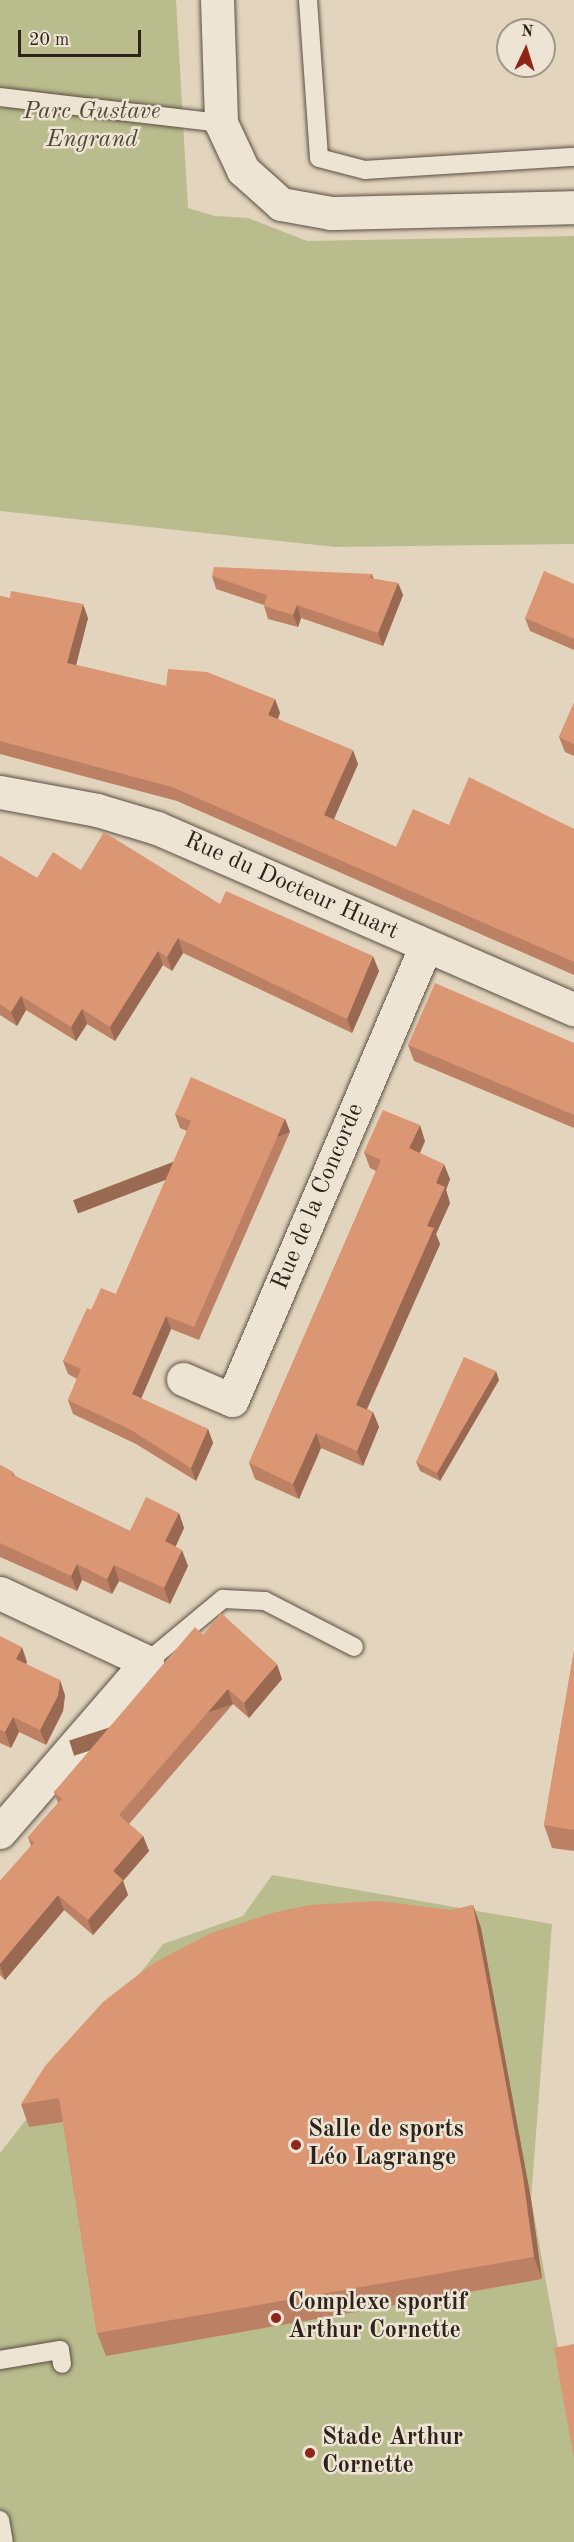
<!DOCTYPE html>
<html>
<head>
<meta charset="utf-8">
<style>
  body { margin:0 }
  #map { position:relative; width:574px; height:2542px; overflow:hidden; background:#e3d5bd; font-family:"Old Standard TT",serif }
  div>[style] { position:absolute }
  .green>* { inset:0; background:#b9bc8d }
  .roads { filter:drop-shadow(0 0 2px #5b4f43) drop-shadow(0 0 2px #5b4f43) }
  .service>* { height:18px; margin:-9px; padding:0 9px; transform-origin:9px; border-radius:9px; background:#ede4d4 }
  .minor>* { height:33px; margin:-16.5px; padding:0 16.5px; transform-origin:16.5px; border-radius:16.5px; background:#ede4d4 }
  .wall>* { inset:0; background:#bc8164 }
  .shaded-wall>* { inset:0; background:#996951; transform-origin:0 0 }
  .building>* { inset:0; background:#db9674 }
  .dots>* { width:16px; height:16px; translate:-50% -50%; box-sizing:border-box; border:3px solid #ede4d4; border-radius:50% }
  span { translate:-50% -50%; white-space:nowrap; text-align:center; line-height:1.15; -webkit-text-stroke:5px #ede4d4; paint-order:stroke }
  .park-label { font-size:24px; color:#514837; font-style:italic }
  .street-label { font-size:24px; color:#2e221a }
  .poi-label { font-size:24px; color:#2e221a; font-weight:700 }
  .left { translate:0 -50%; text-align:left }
  .north { position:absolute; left:496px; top:18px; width:60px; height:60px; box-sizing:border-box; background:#ede4d4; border:2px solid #a1968a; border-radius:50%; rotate:4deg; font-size:16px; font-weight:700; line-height:24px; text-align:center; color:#2e221a }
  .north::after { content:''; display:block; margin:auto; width:21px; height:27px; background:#8f2418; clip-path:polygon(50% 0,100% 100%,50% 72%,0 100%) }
  .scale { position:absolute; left:18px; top:30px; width:123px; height:27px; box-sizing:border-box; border:3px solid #2e221a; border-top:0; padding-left:8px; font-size:18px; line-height:21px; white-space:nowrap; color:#2e221a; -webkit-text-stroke:4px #ede4d4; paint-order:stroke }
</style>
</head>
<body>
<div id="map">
  <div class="green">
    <div style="clip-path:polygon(0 0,176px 0,188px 208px,215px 216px,248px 218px,307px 241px,574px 236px,574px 544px,336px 547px,0 511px)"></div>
    <div style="clip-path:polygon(272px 1875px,552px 1924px,531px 2199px,574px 2436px,574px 2542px,0 2542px,0 2153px,163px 1944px,243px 1916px)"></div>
  </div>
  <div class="roads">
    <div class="service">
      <div style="left:308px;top:0;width:158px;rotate:86deg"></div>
      <div style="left:319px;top:158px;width:48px;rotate:14.6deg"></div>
      <div style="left:365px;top:170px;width:209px;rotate:-3.6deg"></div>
      <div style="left:0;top:97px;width:223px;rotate:6.7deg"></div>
      <div style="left:147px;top:1662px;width:99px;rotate:-39.7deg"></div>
      <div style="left:223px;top:1599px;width:42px;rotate:2.7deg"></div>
      <div style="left:265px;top:1601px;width:100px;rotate:27.3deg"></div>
      <div style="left:0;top:2360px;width:61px;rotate:-9.5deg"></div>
      <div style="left:60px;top:2350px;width:14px;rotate:82deg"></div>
      <div style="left:0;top:2520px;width:22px;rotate:80deg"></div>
    </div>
    <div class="minor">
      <div style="left:217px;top:0;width:123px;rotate:88.1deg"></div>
      <div style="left:221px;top:123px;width:52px;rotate:64.9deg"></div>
      <div style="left:243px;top:170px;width:51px;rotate:41.8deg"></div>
      <div style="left:281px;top:204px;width:51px;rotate:10.2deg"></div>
      <div style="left:331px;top:213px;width:243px;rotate:-1.4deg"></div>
      <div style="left:0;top:792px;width:99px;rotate:10.5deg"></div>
      <div style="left:97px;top:810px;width:63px;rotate:16.7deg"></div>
      <div style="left:157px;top:828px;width:455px;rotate:23.5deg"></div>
      <div style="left:183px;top:1379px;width:53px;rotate:23.2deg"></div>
      <div style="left:232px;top:1400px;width:494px;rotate:-66.9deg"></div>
      <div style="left:0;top:1593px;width:162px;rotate:25.1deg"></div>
      <div style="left:147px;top:1662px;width:225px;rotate:130.9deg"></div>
    </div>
  </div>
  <div class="wall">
    <div style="clip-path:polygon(372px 574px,374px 579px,398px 583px,403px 595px,383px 646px,301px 618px,298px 627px,268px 619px,264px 606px,264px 605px,216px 589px,212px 576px)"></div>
    <div style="clip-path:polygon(574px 584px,574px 650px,530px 631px,525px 618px)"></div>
    <div style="clip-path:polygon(0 596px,88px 618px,76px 665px,166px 686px,275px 699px,280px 713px,278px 719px,358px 764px,334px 819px,396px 847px,449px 825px,574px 829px,574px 975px,177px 801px,0 754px)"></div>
    <div style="clip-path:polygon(574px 703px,574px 756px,565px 752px,559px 737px)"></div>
    <div style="clip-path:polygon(0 856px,37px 878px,81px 870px,220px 904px,379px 971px,352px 1033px,183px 953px,172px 971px,163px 965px,115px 1041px,87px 1024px,76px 1041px,26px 1010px,17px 1026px,0 1015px)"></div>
    <div style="clip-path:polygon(574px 1043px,574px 1128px,414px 1061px,408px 1045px)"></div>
    <div style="clip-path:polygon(175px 1114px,285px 1119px,290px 1132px,199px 1340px,171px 1329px,141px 1399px,208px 1429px,213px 1443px,196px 1481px,136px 1444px,73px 1414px,68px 1400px,77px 1379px,68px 1374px,63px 1361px,91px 1310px,116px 1294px,187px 1131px,180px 1128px)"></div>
    <div style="clip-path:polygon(425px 1141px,420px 1153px,450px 1179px,446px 1190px,450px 1203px,436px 1234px,440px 1244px,367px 1409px,373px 1412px,379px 1427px,363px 1466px,321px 1448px,299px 1499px,255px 1479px,249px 1463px,376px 1171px,370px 1168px,364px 1152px)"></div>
    <div style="clip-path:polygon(499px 1380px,440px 1481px,420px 1471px,416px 1462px)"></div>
    <div style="clip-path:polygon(0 1465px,13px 1472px,15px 1476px,130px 1531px,179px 1513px,184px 1528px,175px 1547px,188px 1566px,170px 1604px,119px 1581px,112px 1594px,82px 1580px,77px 1591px,0 1557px,0 1558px)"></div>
    <div style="clip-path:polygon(203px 1635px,282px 1679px,249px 1718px,233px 1704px,129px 1824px,143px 1836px,149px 1851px,123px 1881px,128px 1895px,93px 1935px,64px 1910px,5px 1980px,0 1975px,0 1881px,31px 1846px,28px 1837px,58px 1803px,54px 1792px)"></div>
    <div style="clip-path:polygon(0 1636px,27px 1662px,26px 1664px,65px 1695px,63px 1711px,46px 1745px,19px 1732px,11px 1748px,0 1743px)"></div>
    <div style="clip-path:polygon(574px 1651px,574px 1851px,552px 1848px,544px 1825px)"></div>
    <div style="clip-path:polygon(473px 1905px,481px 1928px,531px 2199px,542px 2279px,106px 2356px,97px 2333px,63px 2122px,29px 2127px,21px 2104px,452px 1910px)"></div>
  </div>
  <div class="shaded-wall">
    <div style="clip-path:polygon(398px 583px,403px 595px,383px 646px,378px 633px)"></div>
    <div style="clip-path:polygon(83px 604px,88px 618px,73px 677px,67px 663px)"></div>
    <div style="clip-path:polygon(297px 605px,301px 618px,298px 627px,293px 615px)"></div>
    <div style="clip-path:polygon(275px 699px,280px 713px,273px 729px,268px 715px)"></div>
    <div style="clip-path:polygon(353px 750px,358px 764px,329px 830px,324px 815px)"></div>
    <div style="clip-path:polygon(178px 938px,183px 953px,172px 971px,167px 957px)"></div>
    <div style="clip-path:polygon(158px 951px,163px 965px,115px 1041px,110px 1027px)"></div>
    <div style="clip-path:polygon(373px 956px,379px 971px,352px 1033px,347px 1019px)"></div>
    <div style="clip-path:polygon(21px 996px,26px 1010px,17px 1026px,11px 1012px)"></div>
    <div style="clip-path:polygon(82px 1009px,87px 1024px,76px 1041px,71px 1027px)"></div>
    <div style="left:285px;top:1119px;width:14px;height:227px;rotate:69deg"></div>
    <div style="clip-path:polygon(420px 1125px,425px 1141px,415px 1163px,409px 1148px)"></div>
    <div style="clip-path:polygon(444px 1164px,450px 1179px,446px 1190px,450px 1203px,436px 1234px,440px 1244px,362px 1420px,356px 1405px,427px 1226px,436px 1183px)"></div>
    <div style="clip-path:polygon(166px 1316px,171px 1329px,137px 1408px,132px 1394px)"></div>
    <div style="clip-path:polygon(496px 1371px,499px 1380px,440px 1481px,437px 1473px)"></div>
    <div style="clip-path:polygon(373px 1412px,379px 1427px,363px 1466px,357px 1451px)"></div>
    <div style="clip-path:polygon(208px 1429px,213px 1443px,196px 1481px,191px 1468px)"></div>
    <div style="clip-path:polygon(316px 1433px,321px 1448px,299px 1499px,293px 1484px)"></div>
    <div style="clip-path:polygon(179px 1513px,184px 1528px,171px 1557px,165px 1541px)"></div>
    <div style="clip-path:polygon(182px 1550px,188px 1566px,170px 1604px,164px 1588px)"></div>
    <div style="clip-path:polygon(77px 1564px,82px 1580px,77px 1591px,71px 1576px)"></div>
    <div style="clip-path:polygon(114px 1565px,119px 1581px,112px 1594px,107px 1579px)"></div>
    <div style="clip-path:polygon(22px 1647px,27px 1662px,21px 1674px,16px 1659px)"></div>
    <div style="clip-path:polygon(277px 1664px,282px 1679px,249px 1718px,244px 1703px)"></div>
    <div style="clip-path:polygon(60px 1680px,65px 1695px,63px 1711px,46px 1745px,40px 1730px)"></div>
    <div style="left:228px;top:1689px;width:16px;height:167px;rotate:72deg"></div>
    <div style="clip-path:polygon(13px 1717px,19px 1732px,11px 1748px,5px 1732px)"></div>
    <div style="clip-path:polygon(143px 1836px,149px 1851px,123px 1881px,128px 1895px,93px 1935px,88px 1920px,113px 1871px)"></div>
    <div style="clip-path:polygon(58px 1895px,64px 1910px,5px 1980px,0 1966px,0 1964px)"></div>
    <div style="clip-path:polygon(473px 1905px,481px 1928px,531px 2199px,542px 2279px,534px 2257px)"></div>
  </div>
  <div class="building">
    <div style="clip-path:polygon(214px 567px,372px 574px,369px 578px,398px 583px,378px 633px,297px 605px,293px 615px,264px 606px,267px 595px,212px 576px)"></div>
    <div style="clip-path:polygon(544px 571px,574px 584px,574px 639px,525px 618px)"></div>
    <div style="clip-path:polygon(11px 591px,83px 604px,67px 663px,166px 686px,168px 669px,207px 672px,275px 699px,268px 715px,353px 750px,324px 815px,396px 847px,413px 809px,449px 825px,469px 777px,574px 829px,574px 962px,172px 787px,0 741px,0 596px,10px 598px)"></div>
    <div style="clip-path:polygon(574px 703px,574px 744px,559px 737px)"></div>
    <div style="clip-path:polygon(104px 832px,220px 904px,226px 891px,373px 956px,347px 1019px,178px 938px,167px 957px,158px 951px,110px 1027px,82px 1009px,71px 1027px,21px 996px,11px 1012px,0 1004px,0 856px,37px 878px,53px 852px,81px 870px)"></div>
    <div style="clip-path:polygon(435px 983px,574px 1043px,574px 1115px,408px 1045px)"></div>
    <div style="clip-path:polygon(191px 1077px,285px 1119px,194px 1327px,166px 1316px,132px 1394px,208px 1429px,191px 1468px,131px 1430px,68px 1400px,81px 1369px,63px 1361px,87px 1308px,91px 1310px,101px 1288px,116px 1294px,191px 1121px,175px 1114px)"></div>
    <div style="clip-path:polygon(383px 1110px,420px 1125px,409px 1148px,444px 1164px,436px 1183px,445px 1187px,427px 1226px,434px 1228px,356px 1405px,373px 1412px,357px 1451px,316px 1433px,293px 1484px,249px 1463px,381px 1160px,364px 1152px)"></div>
    <div style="clip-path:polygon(464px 1357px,496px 1371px,437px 1473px,416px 1462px)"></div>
    <div style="clip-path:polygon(0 1465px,13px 1472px,12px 1475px,130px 1531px,146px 1497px,179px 1513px,165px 1541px,182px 1550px,164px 1588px,114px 1565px,107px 1579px,77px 1564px,71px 1576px,0 1543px)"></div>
    <div style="clip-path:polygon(221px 1613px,277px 1664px,244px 1703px,228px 1689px,119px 1815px,143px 1836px,113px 1871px,123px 1880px,88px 1920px,58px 1895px,0 1964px,0 1881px,34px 1843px,28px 1837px,62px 1799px,54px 1792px,195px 1627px,203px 1635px)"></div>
    <div style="clip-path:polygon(0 1636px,22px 1647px,16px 1659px,60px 1680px,58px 1696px,40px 1730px,13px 1717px,5px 1732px,0 1730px)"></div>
    <div style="clip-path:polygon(574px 1651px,574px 1830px,544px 1825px)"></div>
    <div style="clip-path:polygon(379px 1901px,452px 1910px,473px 1905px,523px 2176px,534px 2257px,97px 2333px,59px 2098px,21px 2104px,45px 2066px,103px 2002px,152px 1964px,211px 1933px,276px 1912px,310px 1905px)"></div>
    <div style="clip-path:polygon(574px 2344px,574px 2458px,554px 2348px)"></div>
  </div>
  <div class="dots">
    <div style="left:296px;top:2145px;background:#8f2418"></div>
    <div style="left:276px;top:2318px;background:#8f2418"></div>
    <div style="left:310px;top:2453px;background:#8f2418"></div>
  </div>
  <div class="park-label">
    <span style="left:92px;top:127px">Parc Gustave<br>Engrand</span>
  </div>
  <div class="street-label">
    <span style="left:291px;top:887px;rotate:24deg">Rue du Docteur Huart</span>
    <span style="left:319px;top:1197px;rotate:-67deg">Rue de la Concorde</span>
  </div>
  <div class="poi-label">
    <span class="left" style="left:308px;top:2145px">Salle de sports<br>Léo Lagrange</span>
    <span class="left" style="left:288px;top:2318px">Complexe sportif<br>Arthur Cornette</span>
    <span class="left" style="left:322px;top:2453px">Stade Arthur<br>Cornette</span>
  </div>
  <div class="north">N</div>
  <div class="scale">20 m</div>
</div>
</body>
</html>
